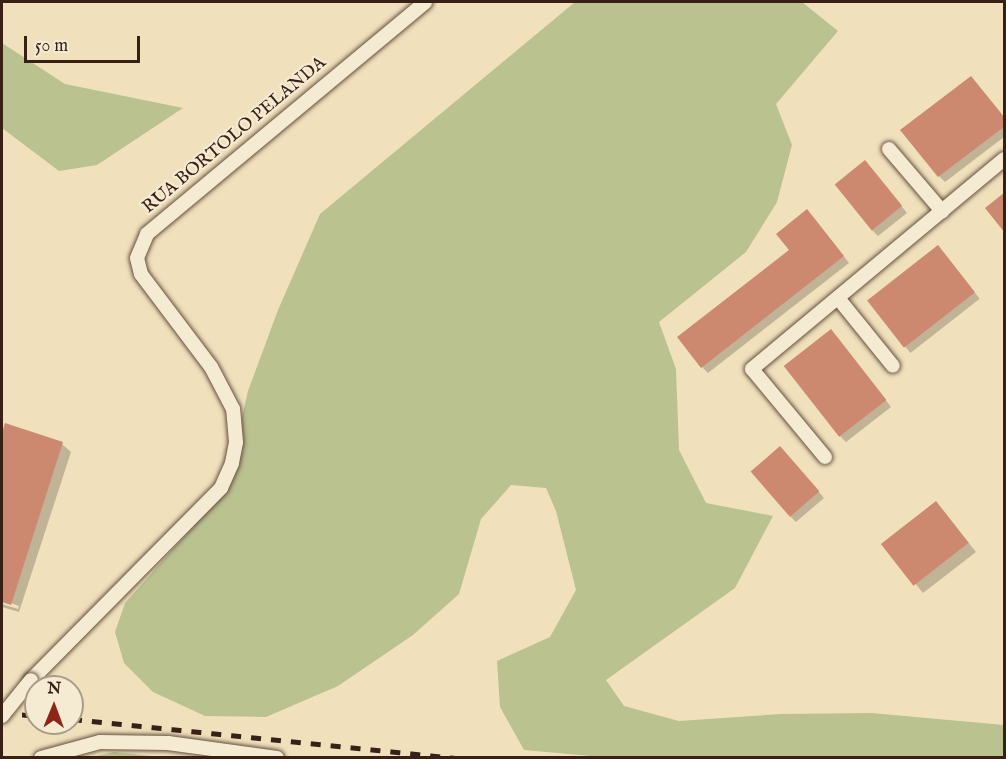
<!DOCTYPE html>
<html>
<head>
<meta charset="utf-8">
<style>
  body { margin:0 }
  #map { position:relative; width:1006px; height:759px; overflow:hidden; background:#f0e0bc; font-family:"IM FELL English",serif }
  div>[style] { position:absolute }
  .green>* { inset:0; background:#bac290 }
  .shadow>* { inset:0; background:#0003; transform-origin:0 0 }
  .building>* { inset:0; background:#cc896f; transform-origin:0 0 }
  .roads { filter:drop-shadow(0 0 2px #675040) drop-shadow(0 0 2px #675040) }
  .street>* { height:14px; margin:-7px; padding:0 7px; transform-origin:7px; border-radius:7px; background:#f5ebd3 }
  .rail>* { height:4.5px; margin-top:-2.25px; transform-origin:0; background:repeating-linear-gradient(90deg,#392017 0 10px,transparent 0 20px) }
  .bridges { filter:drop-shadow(0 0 2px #675040) drop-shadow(0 0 2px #675040) }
  .street-bridge>* { height:14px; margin:-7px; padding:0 7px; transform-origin:7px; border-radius:7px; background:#f5ebd3 }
  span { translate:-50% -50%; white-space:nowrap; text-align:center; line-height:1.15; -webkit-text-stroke:4.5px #f5ebd3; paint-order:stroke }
  .street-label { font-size:18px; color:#392017 }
  .frame { position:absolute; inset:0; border:3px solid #392017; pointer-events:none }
  .north { position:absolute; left:24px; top:675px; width:60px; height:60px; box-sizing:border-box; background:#f5ebd3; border:2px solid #aa9a88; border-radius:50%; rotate:1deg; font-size:16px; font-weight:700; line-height:24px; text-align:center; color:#392017 }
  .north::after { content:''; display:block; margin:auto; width:21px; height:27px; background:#8f2418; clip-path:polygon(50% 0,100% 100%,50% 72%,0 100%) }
  .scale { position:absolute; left:24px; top:36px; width:116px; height:27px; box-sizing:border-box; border:3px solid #392017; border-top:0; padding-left:8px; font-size:18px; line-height:21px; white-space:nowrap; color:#392017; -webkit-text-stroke:4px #f5ebd3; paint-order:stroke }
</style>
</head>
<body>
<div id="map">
  <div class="green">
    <div style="clip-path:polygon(575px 2px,802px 2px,838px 31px,776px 104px,792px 145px,777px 202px,746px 252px,659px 322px,676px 369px,679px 450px,706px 503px,773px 516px,735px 588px,606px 680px,624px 706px,679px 721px,781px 714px,871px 713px,1004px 725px,1004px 757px,613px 758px,524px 750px,500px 707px,497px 661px,550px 637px,576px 590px,556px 511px,546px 488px,511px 485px,481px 519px,459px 594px,413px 635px,338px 686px,266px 717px,205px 716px,153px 692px,124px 663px,115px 632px,125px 603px,225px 491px,248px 391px,278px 310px,320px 214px)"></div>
    <div style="clip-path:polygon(2px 43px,65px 84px,183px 108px,97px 165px,59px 171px,2px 128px)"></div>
    <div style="clip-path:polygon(114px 752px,159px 757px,92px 757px)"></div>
  </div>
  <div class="shadow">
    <div style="clip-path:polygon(1004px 118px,1004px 137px,945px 182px,939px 176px)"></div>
    <div style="clip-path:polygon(871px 168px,907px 213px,878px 236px,872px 230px)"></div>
    <div style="clip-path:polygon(813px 217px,849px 263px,708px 373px,702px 367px)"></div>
    <div style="left:944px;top:253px;width:58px;height:88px;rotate:52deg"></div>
    <div style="clip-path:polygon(837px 337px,891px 407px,846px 442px,840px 436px)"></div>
    <div style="clip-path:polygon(6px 425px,62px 444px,71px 452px,19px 612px,2px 607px,2px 604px,18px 609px,19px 606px,2px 600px,2px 438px)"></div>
    <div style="clip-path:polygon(786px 454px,824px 498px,796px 522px,790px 516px)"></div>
    <div style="clip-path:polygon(944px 512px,976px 552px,923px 593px,883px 544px)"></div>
  </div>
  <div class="building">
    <div style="clip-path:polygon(971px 76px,1005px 118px,1005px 126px,938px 177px,900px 130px)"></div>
    <div style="left:865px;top:160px;width:59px;height:39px;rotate:51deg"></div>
    <div style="clip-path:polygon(1005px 192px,1005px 233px,985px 208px)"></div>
    <div style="clip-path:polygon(807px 209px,844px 256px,701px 368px,677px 337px,789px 250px,776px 234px)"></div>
    <div style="left:938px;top:245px;width:60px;height:90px;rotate:52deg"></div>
    <div style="left:831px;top:329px;width:90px;height:60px;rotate:52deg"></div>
    <div style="clip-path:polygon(5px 423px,63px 442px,11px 605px,2px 602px,2px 433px)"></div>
    <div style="left:780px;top:446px;width:60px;height:39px;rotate:49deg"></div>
    <div style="left:936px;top:501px;width:53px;height:70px;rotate:52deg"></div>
  </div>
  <div class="roads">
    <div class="street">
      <div style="left:889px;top:149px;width:82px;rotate:49.5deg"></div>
      <div style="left:838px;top:298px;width:87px;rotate:51deg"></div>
      <div style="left:825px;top:457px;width:114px;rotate:-129.7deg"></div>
      <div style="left:752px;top:369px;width:328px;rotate:-39.8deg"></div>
      <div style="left:31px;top:680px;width:270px;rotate:-45.3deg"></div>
      <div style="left:221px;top:488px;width:27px;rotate:-66deg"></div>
      <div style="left:232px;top:463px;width:21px;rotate:-79deg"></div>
      <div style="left:236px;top:442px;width:33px;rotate:-95deg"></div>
      <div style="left:233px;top:409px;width:47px;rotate:-117.6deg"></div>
      <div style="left:211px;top:367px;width:116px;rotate:-127deg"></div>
      <div style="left:141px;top:274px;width:16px;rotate:-104deg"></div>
      <div style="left:137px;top:258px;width:26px;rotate:-67deg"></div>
      <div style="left:147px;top:234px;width:362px;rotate:-39.8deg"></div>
      <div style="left:41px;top:758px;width:61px;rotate:-15.2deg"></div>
      <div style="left:100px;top:742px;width:68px;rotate:0.8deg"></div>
      <div style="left:168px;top:743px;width:110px;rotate:7.8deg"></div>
    </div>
  </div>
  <div class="rail">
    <div style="left:2px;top:712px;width:34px;rotate:7deg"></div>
    <div style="left:72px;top:719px;width:388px;rotate:5.8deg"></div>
  </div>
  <div class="bridges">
    <div class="street-bridge">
      <div style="left:2px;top:716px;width:46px;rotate:-51.1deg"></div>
    </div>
  </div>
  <div class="street-label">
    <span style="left:235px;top:136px;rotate:-40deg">RUA BORTOLO PELANDA</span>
  </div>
  <div class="frame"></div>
  <div class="north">N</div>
  <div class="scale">50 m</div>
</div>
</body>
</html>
